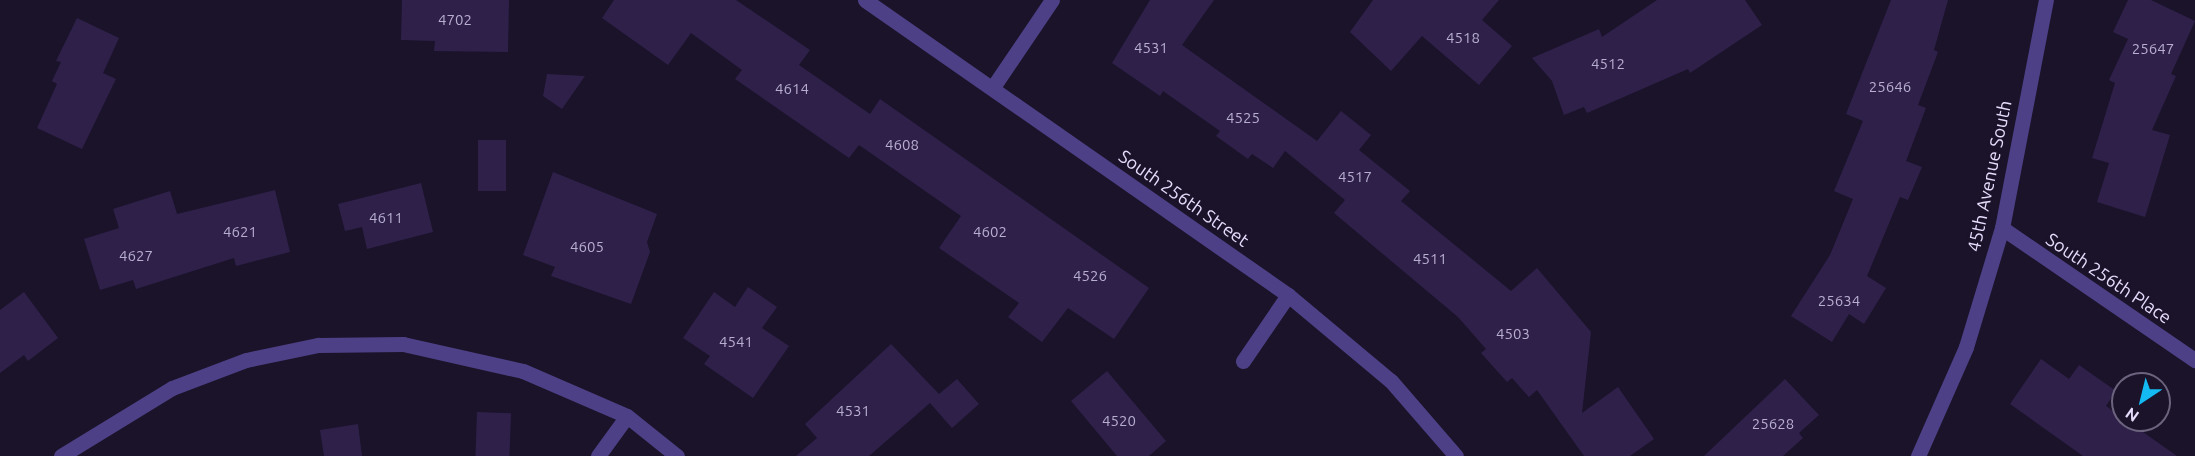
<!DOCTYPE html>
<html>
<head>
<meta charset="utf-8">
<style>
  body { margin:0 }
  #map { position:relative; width:2195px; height:456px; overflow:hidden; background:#1a132a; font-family:Ubuntu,sans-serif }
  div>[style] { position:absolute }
  .building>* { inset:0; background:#2f204a; transform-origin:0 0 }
  .street>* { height:15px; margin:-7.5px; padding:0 7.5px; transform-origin:7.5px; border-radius:7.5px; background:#4e4086 }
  span { translate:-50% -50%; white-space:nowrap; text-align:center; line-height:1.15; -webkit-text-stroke:4.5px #1a132a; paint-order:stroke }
  .number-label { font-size:15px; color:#b8aed0 }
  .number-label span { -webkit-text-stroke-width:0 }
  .street-label { font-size:18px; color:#e6ddfd }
  .north { position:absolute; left:2111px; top:372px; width:60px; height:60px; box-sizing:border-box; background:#1a132a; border:2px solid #6c647e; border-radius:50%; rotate:215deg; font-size:16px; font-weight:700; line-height:24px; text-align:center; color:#e6ddfd }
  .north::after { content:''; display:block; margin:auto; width:21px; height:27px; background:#14baf2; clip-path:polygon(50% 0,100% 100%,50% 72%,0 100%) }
</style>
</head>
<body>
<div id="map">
  <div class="building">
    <div style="clip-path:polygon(402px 0,509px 0,508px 52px,434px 51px,435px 41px,401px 40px)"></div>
    <div style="clip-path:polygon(614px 0,736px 0,810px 50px,799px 65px,870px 114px,880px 99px,1149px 288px,1114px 339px,1068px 308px,1042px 342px,1008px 317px,1019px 303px,939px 248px,961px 216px,859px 145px,849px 158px,735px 79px,742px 70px,691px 33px,668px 65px,602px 18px)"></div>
    <div style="clip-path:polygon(1150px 0,1214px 0,1182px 45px,1317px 141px,1341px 111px,1371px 135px,1359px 150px,1410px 191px,1401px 201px,1511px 291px,1537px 268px,1591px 332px,1582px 413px,1618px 387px,1654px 439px,1630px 456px,1584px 456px,1537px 390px,1529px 397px,1512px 378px,1507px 382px,1481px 353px,1486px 349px,1458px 317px,1334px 213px,1345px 200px,1285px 151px,1273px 168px,1252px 154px,1248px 159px,1216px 136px,1220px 131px,1163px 91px,1160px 96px,1112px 63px)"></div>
    <div style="clip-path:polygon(1373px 0,1499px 0,1482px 20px,1512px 46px,1479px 85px,1422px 36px,1391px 71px,1350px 32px)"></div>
    <div style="clip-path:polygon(1657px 0,1745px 0,1762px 25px,1690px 73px,1688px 69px,1587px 113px,1584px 107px,1564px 115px,1552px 81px,1532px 58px,1599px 29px,1602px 37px)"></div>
    <div style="clip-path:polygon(1891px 0,1948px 0,1934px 50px,1938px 52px,1918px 105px,1926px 108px,1906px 161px,1922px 167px,1908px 200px,1900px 197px,1867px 276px,1886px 288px,1864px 324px,1849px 314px,1832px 342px,1791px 316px,1830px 255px,1853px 199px,1834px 191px,1863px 121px,1846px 114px)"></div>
    <div style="clip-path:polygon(2128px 0,2151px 0,2195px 21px,2171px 74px,2176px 76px,2152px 130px,2170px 135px,2145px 217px,2097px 202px,2109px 163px,2092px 158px,2115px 83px,2109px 80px,2128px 39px,2113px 32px)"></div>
    <div style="clip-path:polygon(77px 18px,119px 38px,103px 73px,116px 79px,82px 149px,37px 128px,57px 84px,52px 81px,61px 62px,56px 61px)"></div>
    <div style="clip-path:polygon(547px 74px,585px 76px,562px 109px,543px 96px)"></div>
    <div style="left:478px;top:140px;width:28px;height:51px"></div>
    <div style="clip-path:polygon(553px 172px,657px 214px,647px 242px,650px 252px,631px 304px,551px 276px,555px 267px,523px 255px)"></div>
    <div style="clip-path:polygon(421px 183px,433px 232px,367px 249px,362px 227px,345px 231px,338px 204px)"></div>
    <div style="clip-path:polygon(275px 190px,290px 252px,236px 266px,234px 258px,136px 289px,133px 280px,100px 290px,84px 239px,119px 228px,113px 209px,170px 191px,177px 214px)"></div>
    <div style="clip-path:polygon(748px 287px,777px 307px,762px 328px,789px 346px,753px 398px,704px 364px,710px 356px,683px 338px,714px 292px,735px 307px)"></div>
    <div style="clip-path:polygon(24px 292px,58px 338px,28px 361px,24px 355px,0 373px,0 310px)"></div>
    <div style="clip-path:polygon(891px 344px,939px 394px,957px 379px,979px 404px,952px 428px,930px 403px,869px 456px,796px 456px,817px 438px,805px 424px)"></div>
    <div style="clip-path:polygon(2041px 359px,2069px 379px,2079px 365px,2116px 391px,2106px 406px,2177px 456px,2083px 456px,2010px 404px)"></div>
    <div style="clip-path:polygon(1107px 371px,1166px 441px,1149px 456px,1117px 456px,1071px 401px)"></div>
    <div style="clip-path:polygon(1785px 379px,1819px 415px,1799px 433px,1803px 438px,1783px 456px,1704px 456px)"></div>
    <div style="left:477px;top:412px;width:34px;height:44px;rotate:2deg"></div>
    <div style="clip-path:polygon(358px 424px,362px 456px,324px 456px,320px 430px)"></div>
  </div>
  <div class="street">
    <div style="left:865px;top:0;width:516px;rotate:34.89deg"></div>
    <div style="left:1288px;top:295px;width:134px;rotate:39.9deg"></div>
    <div style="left:1391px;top:381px;width:99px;rotate:49.1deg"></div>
    <div style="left:993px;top:87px;width:105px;rotate:-55.9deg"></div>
    <div style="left:2002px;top:228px;width:234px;rotate:34.4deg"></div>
    <div style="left:1243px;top:361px;width:80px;rotate:-55.7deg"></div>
    <div style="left:61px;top:456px;width:130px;rotate:-31.5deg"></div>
    <div style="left:172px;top:388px;width:79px;rotate:-20.7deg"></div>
    <div style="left:246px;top:360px;width:74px;rotate:-11.8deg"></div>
    <div style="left:318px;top:345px;width:85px;rotate:-0.7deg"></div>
    <div style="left:403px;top:344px;width:123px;rotate:12.7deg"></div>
    <div style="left:523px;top:371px;width:113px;rotate:23.4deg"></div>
    <div style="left:627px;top:416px;width:64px;rotate:38.7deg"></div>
    <div style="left:598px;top:456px;width:49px;rotate:-54.1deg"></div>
    <div style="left:1918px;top:456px;width:119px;rotate:-66.2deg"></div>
    <div style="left:1966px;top:347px;width:124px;rotate:-73.2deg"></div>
    <div style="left:2002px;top:228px;width:232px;rotate:-79.1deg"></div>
  </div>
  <div class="number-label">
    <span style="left:455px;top:20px">4702</span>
    <span style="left:1463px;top:38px">4518</span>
    <span style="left:1151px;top:48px">4531</span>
    <span style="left:2153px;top:49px">25647</span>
    <span style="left:1608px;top:64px">4512</span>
    <span style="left:1890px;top:87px">25646</span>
    <span style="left:792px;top:89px">4614</span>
    <span style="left:1243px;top:118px">4525</span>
    <span style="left:902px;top:145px">4608</span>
    <span style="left:1355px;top:177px">4517</span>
    <span style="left:386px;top:218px">4611</span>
    <span style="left:240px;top:232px">4621</span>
    <span style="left:990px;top:232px">4602</span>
    <span style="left:587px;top:247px">4605</span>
    <span style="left:136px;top:256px">4627</span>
    <span style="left:1430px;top:259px">4511</span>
    <span style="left:1090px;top:276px">4526</span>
    <span style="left:1839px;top:301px">25634</span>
    <span style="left:1513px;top:334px">4503</span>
    <span style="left:736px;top:342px">4541</span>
    <span style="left:853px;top:411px">4531</span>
    <span style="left:1119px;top:421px">4520</span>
    <span style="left:1773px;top:424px">25628</span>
  </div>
  <div class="street-label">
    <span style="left:1989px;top:176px;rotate:-78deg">45th Avenue South</span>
    <span style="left:1184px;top:198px;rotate:35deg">South 256th Street</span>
    <span style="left:2109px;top:278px;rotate:34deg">South 256th Place</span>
  </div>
  <div class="north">N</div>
</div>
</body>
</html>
